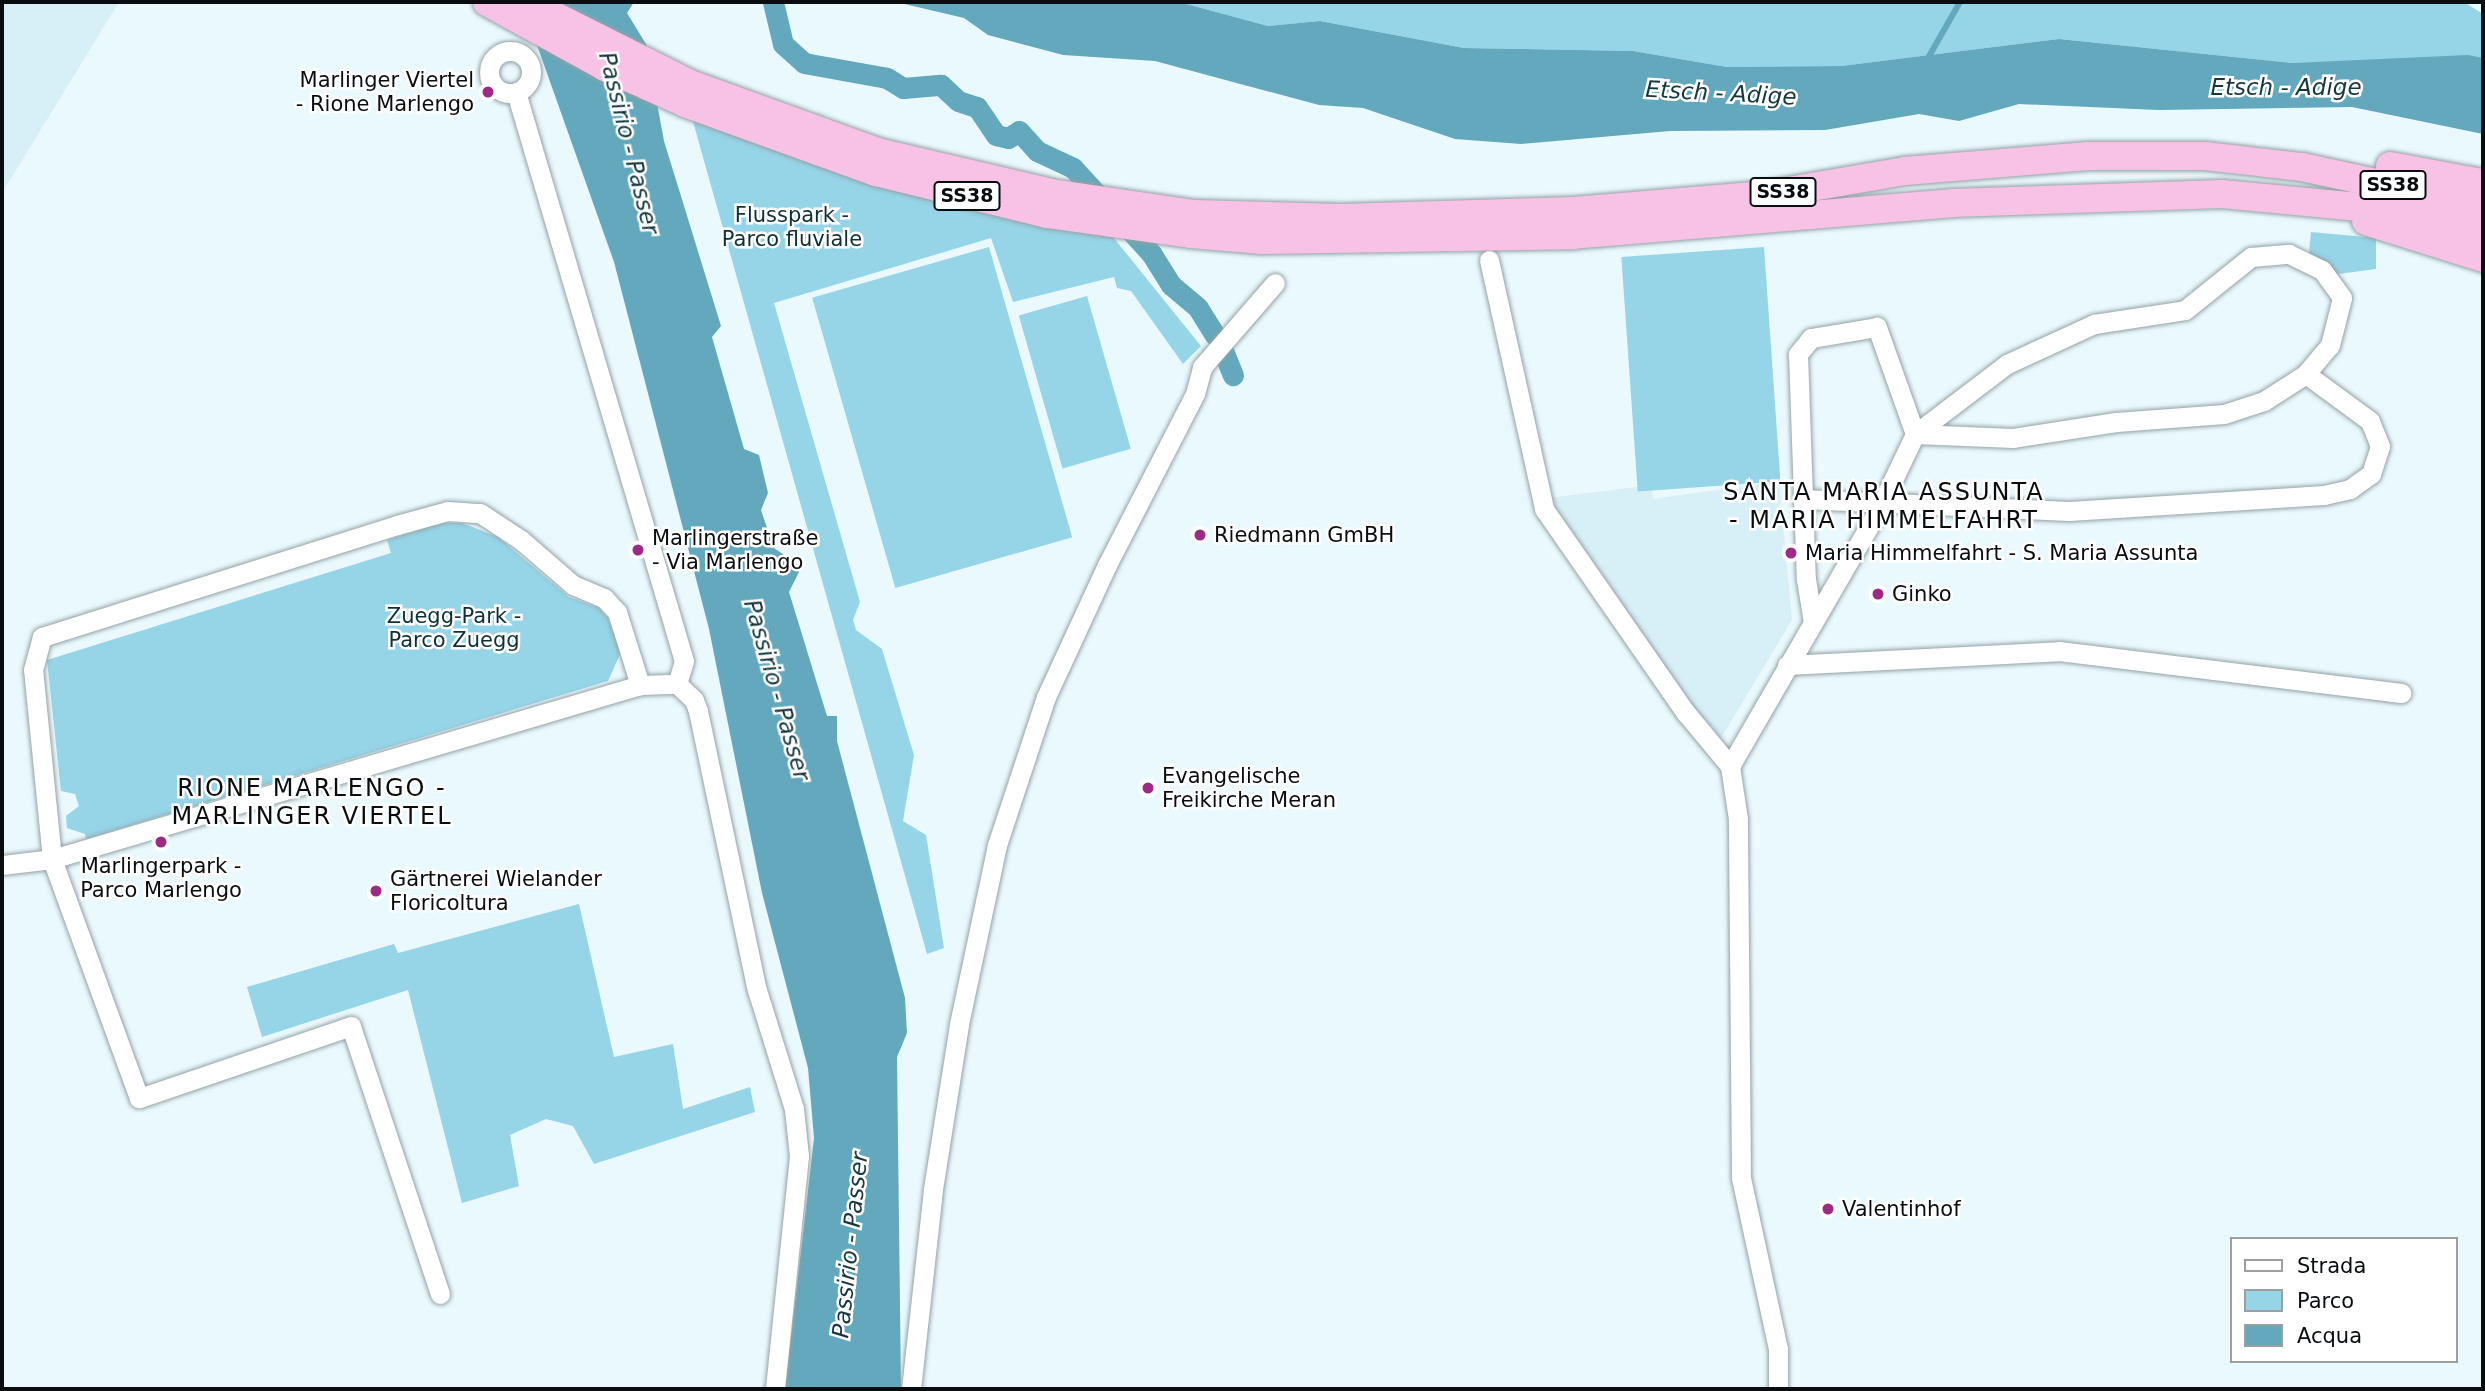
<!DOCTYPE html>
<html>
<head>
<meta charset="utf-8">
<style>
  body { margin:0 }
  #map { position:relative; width:2485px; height:1391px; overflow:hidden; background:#eaf9fd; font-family:"DejaVu Sans",sans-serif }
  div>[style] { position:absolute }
  .built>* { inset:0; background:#d7eff6 }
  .green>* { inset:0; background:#96d4e7; transform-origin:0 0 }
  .water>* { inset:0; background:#63a8bc }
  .stream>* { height:6px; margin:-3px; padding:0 3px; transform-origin:3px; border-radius:3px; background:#63a8bc }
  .canal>* { height:21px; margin:-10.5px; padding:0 10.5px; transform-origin:10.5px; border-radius:10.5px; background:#63a8bc }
  .roads { filter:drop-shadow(0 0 2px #94a2a6) drop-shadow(0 0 2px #94a2a6) }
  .minor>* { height:19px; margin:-9.5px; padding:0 9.5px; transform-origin:9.5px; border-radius:9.5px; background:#fff }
  .minor>.ring { margin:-9.5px; padding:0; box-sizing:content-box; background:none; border:19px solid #fff; border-radius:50% }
  .highway>* { height:28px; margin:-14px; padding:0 14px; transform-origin:14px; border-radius:14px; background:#f8c1e6 }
  .dots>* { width:19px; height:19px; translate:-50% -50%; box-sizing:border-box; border:4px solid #fff; border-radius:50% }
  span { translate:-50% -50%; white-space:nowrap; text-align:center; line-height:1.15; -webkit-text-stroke:5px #fff; paint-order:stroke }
  .shield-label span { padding:2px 5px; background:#fff; border:2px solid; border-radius:5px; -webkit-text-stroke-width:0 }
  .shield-label { font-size:19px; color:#090d0f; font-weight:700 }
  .poi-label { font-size:21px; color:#090d0f }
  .right { translate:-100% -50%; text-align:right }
  .left { translate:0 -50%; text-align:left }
  .park-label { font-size:21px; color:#0d2f38 }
  .water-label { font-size:23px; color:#163740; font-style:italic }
  .quarter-label { font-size:24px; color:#090d0f; letter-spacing:2px }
  .frame { position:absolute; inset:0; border:4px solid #090d0f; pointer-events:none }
  .legend { position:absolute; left:2230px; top:1237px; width:228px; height:126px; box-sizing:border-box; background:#fff; border:2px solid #9d9e9f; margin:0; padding:9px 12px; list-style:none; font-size:21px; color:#090d0f }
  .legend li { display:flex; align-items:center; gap:14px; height:35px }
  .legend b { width:35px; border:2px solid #9d9e9f }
</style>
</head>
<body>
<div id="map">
  <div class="built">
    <div style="clip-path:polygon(2px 2px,119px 2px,2px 193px)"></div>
    <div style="clip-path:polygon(1779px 481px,1792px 620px,1715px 748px,1542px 499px,1651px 485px,1653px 499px)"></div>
  </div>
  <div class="green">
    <div style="clip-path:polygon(1179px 2px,2464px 2px,2483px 14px,2483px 58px,2293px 63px,2059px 39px,1841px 66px,1727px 67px,1633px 51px,1464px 48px,1320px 21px,1268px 26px)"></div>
    <div style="clip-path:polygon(692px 118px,1113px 237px,1201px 346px,1183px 364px,1131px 291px,1117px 288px,1114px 277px,1013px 302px,991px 238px,774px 303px,860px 602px,853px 620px,856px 630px,882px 649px,914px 755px,903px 821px,926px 835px,944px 948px,927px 954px)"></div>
    <div style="clip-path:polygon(2311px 232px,2376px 238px,2376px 269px,2338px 274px,2309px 253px)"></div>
    <div style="left:989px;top:247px;width:302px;height:184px;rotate:74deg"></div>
    <div style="left:1764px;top:247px;width:235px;height:143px;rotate:86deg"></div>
    <div style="left:1087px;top:296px;width:159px;height:71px;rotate:74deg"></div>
    <div style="clip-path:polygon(441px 523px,462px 523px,498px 537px,569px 597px,599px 608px,608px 618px,621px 652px,608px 681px,86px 839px,85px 834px,67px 828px,66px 816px,79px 806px,75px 794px,61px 791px,47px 660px,391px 553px,387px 540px)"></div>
    <div style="clip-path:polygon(579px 904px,614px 1057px,673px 1044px,683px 1109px,750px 1087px,755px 1112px,594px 1164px,573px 1126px,546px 1119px,510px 1135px,519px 1186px,462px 1203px,408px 990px,262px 1037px,247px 987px,394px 944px,398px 953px)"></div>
  </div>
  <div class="water">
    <div style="clip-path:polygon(543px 2px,634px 2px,627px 13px,646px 44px,664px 141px,721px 326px,712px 337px,744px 449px,759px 455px,768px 493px,761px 510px,774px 548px,796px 563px,799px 572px,789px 592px,827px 716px,837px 716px,837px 741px,905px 998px,907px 1033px,897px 1057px,901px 1389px,785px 1389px,814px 1138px,808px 1068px,762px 893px,709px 629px,614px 262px,537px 45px)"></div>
    <div style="clip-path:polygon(896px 2px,1179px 2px,1268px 26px,1320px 21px,1464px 48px,1633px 51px,1727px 67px,1841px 66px,2059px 39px,2293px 63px,2468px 55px,2483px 58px,2483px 134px,2352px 107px,2159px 110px,2019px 104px,1959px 121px,1919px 114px,1825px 130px,1670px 131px,1521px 144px,1455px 139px,1363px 108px,1319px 105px,1155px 61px,1063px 55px,988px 35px,964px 18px)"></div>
  </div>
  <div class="stream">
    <div style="left:1928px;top:58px;width:64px;rotate:-60.3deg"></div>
  </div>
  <div class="canal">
    <div style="left:773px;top:2px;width:43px;rotate:76.6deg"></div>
    <div style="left:783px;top:44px;width:28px;rotate:42deg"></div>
    <div style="left:804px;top:63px;width:84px;rotate:10.2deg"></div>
    <div style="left:887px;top:78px;width:19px;rotate:32deg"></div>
    <div style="left:903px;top:88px;width:38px;rotate:-5deg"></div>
    <div style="left:941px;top:85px;width:23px;rotate:43deg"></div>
    <div style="left:958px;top:101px;width:20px;rotate:18deg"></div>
    <div style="left:977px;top:107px;width:34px;rotate:56deg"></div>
    <div style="left:996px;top:135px;width:12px;rotate:14deg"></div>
    <div style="left:1008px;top:138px;width:13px;rotate:-32deg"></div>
    <div style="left:1019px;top:131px;width:27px;rotate:48deg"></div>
    <div style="left:1037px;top:151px;width:40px;rotate:25deg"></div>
    <div style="left:1073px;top:168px;width:115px;rotate:47.5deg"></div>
    <div style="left:1151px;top:253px;width:38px;rotate:58deg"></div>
    <div style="left:1171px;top:285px;width:35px;rotate:40deg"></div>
    <div style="left:1198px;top:308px;width:32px;rotate:58deg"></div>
    <div style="left:1224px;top:353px;width:24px;rotate:68deg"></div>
  </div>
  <div class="roads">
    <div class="minor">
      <div class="ring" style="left:489px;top:51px;width:23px;height:23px"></div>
      <div style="left:516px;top:92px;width:593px;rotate:73.55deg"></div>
      <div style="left:684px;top:661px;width:24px;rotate:107deg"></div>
      <div style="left:2289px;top:254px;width:37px;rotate:26deg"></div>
      <div style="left:2322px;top:270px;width:34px;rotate:54deg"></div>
      <div style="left:2342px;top:298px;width:49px;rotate:104.3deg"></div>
      <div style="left:2330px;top:345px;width:38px;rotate:130deg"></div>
      <div style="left:2306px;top:374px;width:50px;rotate:147.3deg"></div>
      <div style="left:2264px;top:401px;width:42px;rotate:162deg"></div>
      <div style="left:2224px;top:414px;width:108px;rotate:175.8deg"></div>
      <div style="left:2116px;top:422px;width:104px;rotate:171.2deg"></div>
      <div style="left:2013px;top:438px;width:98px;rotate:-177.7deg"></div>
      <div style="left:1915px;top:434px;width:116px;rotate:-37.3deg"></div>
      <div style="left:2007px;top:364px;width:96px;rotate:-24.7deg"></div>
      <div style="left:2094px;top:324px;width:92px;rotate:-8.7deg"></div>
      <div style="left:2185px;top:310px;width:85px;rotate:-38.8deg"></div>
      <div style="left:2251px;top:257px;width:38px;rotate:-5deg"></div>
      <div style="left:1489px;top:260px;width:255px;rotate:77.5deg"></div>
      <div style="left:1544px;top:509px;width:249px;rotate:55.2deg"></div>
      <div style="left:1686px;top:713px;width:69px;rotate:50.3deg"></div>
      <div style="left:1803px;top:499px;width:266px;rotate:2.6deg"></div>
      <div style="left:2069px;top:511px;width:256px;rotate:-3.6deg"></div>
      <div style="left:2324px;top:495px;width:27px;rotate:-13deg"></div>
      <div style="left:2350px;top:489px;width:26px;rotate:-36deg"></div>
      <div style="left:2371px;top:474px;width:29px;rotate:-72deg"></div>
      <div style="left:2380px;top:446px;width:27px;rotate:-112deg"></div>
      <div style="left:2370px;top:421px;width:79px;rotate:-143.7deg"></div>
      <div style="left:1787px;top:665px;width:272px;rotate:-2.9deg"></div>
      <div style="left:2059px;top:651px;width:345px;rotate:7deg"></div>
      <div style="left:2px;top:865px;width:50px;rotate:-6.8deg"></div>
      <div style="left:52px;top:859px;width:613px;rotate:-16.48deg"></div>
      <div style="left:640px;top:685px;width:37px;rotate:-2deg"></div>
      <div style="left:677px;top:684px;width:23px;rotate:43deg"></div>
      <div style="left:694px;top:700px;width:12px;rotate:70deg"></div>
      <div style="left:698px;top:711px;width:285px;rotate:78.1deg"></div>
      <div style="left:757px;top:990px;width:125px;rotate:72.7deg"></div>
      <div style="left:794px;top:1109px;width:47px;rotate:83.9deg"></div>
      <div style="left:799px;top:1156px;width:234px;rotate:95.9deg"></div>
      <div style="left:440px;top:1294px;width:282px;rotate:-108.4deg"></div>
      <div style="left:351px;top:1026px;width:224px;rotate:161.2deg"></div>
      <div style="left:139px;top:1098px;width:254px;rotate:-110deg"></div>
      <div style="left:52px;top:859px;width:190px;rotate:-95.7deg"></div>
      <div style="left:33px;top:670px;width:34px;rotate:-75deg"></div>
      <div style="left:42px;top:637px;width:372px;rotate:-17.5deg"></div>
      <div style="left:397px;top:525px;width:53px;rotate:-15.4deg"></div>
      <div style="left:448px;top:511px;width:32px;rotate:4deg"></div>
      <div style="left:480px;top:513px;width:49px;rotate:33.4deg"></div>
      <div style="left:521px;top:540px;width:69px;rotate:40.9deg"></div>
      <div style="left:573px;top:585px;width:34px;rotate:23deg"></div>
      <div style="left:604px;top:598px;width:19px;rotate:47deg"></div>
      <div style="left:617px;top:612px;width:77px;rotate:72.5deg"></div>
      <div style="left:911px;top:1389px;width:201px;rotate:-83.7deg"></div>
      <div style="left:933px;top:1189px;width:167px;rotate:-81deg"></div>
      <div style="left:959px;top:1024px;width:183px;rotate:-78deg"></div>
      <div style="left:997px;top:845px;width:156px;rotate:-71.7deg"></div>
      <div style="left:1046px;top:697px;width:145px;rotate:-65.2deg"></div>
      <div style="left:1107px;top:565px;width:192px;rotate:-62.8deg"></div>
      <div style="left:1195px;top:394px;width:28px;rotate:-75deg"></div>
      <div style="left:1202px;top:367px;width:111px;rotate:-49deg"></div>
      <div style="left:1778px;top:1389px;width:40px;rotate:-90deg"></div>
      <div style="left:1778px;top:1349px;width:175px;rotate:-102.2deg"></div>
      <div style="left:1741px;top:1178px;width:359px;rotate:-90.5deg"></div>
      <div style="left:1738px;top:819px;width:54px;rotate:-98.6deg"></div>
      <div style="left:1730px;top:766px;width:302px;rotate:-59.9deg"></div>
      <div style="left:1881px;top:505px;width:79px;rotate:-64.4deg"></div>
      <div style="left:1915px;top:434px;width:114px;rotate:-109.6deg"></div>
      <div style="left:1877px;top:327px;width:67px;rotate:170.5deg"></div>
      <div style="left:1811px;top:338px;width:21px;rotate:129deg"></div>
      <div style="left:1798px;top:354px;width:225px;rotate:88deg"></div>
      <div style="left:1806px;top:579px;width:44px;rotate:80.8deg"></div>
    </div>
    <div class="highway">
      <div style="left:487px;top:2px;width:135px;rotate:28.8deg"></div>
      <div style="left:605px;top:67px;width:88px;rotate:24.2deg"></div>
      <div style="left:685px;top:103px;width:203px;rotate:19.9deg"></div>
      <div style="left:876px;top:172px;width:176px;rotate:13.8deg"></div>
      <div style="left:1047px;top:214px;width:145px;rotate:7.9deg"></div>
      <div style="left:1191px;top:234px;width:71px;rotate:4.8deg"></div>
      <div style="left:1262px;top:240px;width:311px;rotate:-0.9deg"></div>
      <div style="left:1573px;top:235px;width:380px;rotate:-4.8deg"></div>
      <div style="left:1952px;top:203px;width:270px;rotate:-1.9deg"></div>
      <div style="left:2222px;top:194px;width:191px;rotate:5.4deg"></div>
      <div style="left:2412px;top:212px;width:73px;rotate:13.5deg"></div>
      <div style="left:527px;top:2px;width:182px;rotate:26.7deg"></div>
      <div style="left:690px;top:84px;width:203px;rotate:19.9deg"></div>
      <div style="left:881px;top:153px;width:175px;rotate:13.2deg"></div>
      <div style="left:1051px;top:193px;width:145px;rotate:8.4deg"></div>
      <div style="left:1194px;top:214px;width:147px;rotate:1.6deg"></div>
      <div style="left:1341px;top:218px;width:233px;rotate:-1.7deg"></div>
      <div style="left:1574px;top:211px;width:192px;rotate:-4.8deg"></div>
      <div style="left:1765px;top:195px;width:142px;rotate:-9.7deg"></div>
      <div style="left:1905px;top:171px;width:184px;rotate:-4.7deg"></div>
      <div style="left:2088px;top:156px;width:117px"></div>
      <div style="left:2205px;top:156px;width:98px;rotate:6.5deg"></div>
      <div style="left:2302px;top:167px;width:185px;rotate:12.2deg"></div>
      <div style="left:2390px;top:166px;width:95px;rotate:10.4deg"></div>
      <div style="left:2366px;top:221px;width:123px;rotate:17.5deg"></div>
    </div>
  </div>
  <div class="dots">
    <div style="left:488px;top:92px;background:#9f2a84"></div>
    <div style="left:1200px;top:535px;background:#9f2a84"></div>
    <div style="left:638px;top:550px;background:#9f2a84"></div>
    <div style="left:1791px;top:553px;background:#9f2a84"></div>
    <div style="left:1878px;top:594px;background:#9f2a84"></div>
    <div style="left:1148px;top:788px;background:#9f2a84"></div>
    <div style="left:161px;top:842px;background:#9f2a84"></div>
    <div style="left:376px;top:891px;background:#9f2a84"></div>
    <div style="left:1828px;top:1209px;background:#9f2a84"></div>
  </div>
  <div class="shield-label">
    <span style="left:2393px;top:185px">SS38</span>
    <span style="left:1783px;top:192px">SS38</span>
    <span style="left:967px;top:196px">SS38</span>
  </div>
  <div class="poi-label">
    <span class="right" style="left:474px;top:92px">Marlinger Viertel<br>- Rione Marlengo</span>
    <span class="left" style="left:1214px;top:535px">Riedmann GmBH</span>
    <span class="left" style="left:652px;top:550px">Marlingerstraße<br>- Via Marlengo</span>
    <span class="left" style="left:1805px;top:553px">Maria Himmelfahrt - S. Maria Assunta</span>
    <span class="left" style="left:1892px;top:594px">Ginko</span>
    <span class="left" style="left:1162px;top:788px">Evangelische<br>Freikirche Meran</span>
    <span style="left:161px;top:878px">Marlingerpark -<br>Parco Marlengo</span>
    <span class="left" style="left:390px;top:891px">Gärtnerei Wielander<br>Floricoltura</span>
    <span class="left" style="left:1842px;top:1209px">Valentinhof</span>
  </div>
  <div class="park-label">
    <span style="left:792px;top:227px">Flusspark -<br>Parco fluviale</span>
    <span style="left:454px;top:628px">Zuegg-Park -<br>Parco Zuegg</span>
  </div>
  <div class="water-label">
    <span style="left:2286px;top:87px">Etsch - Adige</span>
    <span style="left:1721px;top:93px;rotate:3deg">Etsch - Adige</span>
    <span style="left:629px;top:143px;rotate:76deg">Passirio - Passer</span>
    <span style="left:777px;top:690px;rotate:74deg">Passirio - Passer</span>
    <span style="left:850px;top:1245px;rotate:-84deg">Passirio - Passer</span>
  </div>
  <div class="quarter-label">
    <span style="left:1884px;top:507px">SANTA MARIA ASSUNTA<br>- MARIA HIMMELFAHRT</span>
    <span style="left:312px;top:803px">RIONE MARLENGO -<br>MARLINGER VIERTEL</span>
  </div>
  <div class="frame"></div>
  <ul class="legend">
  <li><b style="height:9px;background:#fff"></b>Strada</li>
  <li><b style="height:19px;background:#96d4e7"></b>Parco</li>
  <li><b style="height:19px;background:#63a8bc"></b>Acqua</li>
  </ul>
</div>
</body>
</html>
